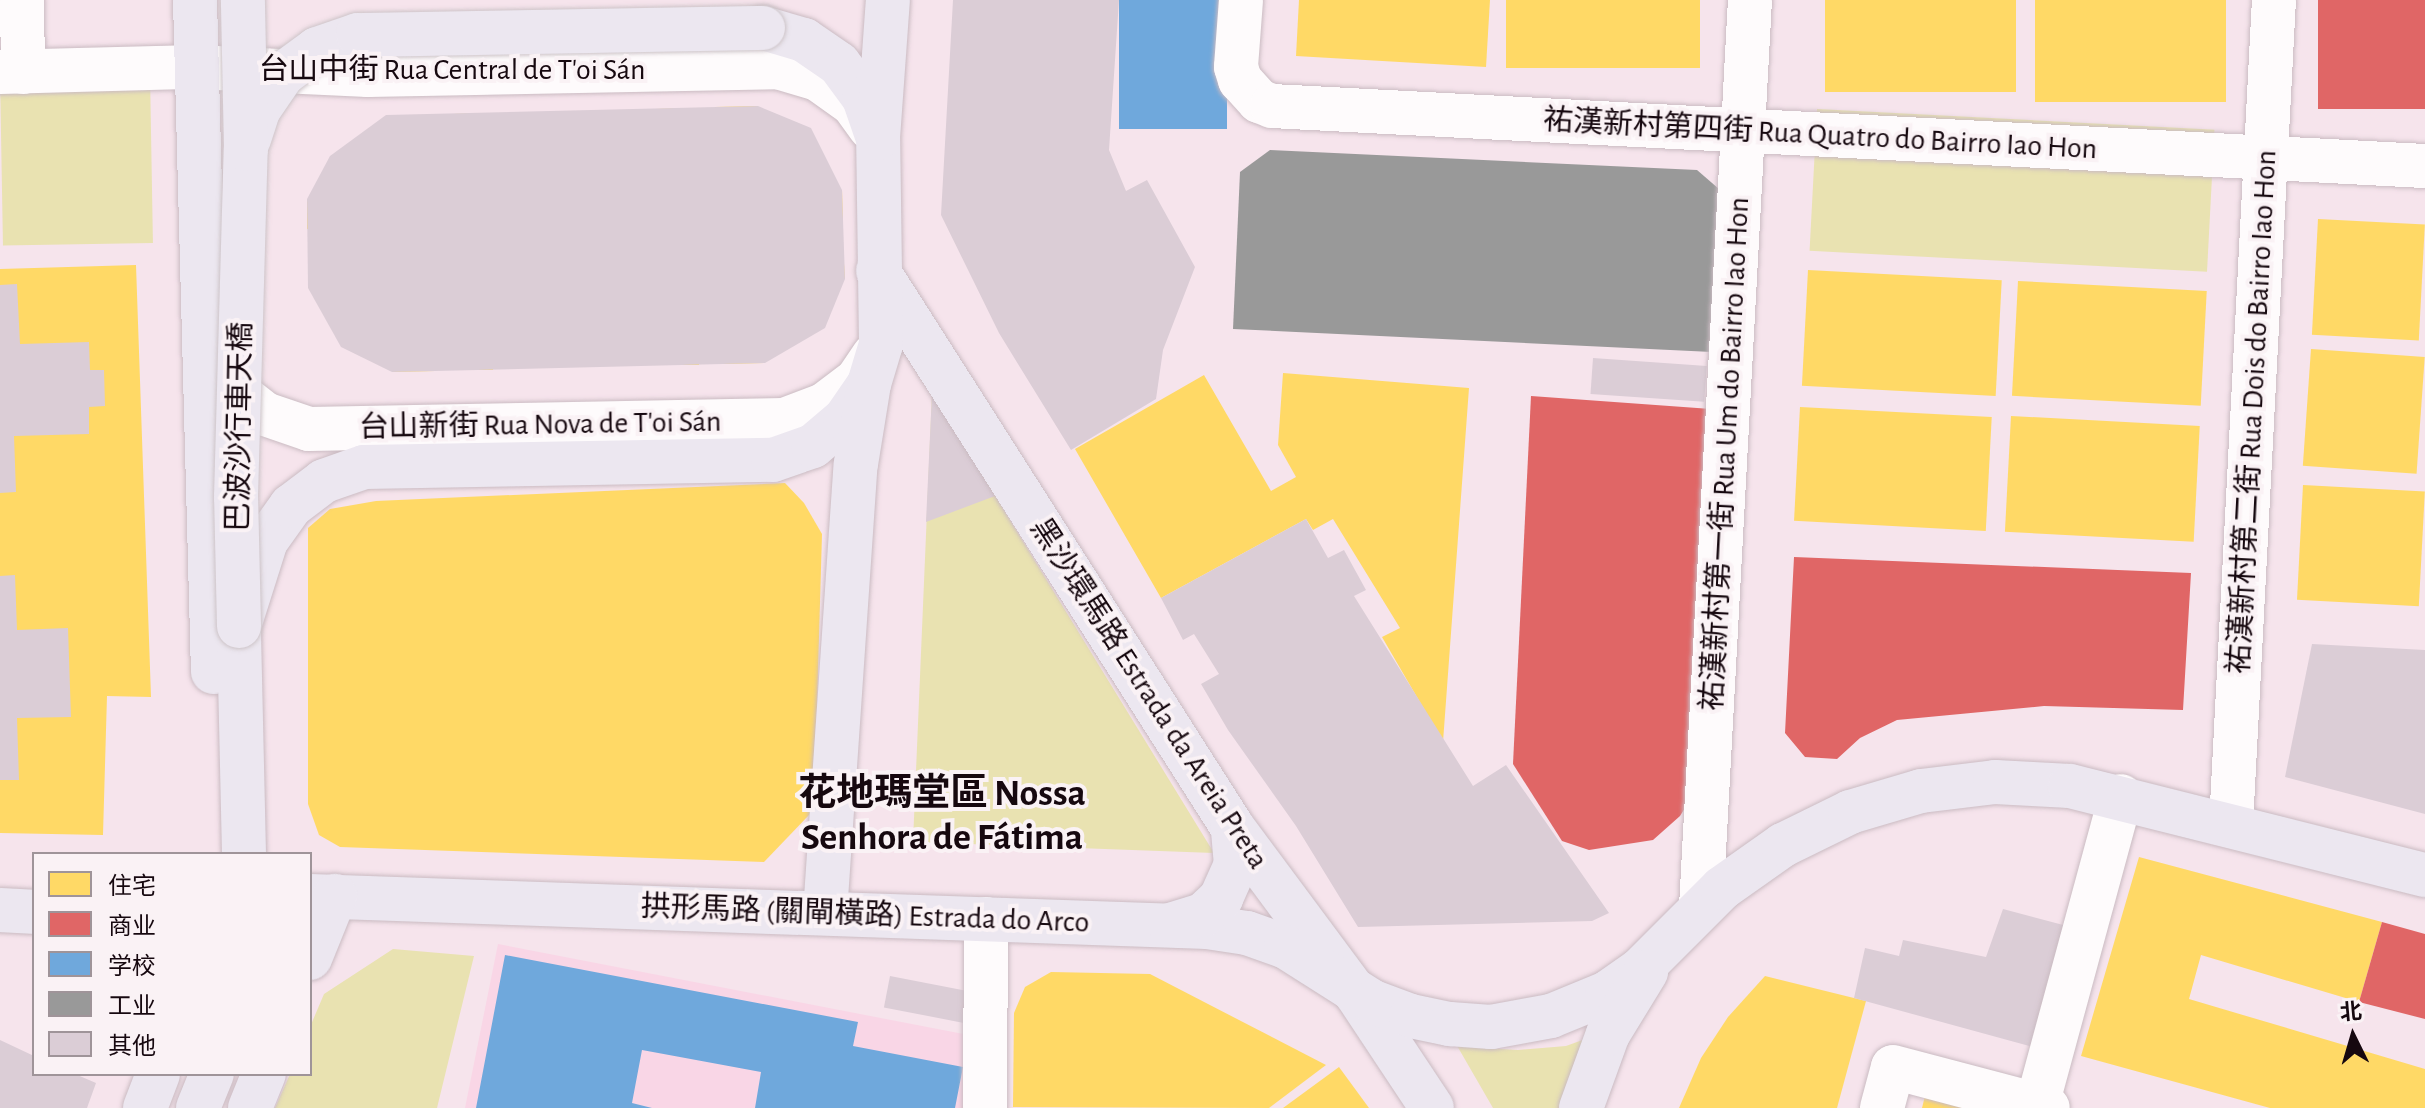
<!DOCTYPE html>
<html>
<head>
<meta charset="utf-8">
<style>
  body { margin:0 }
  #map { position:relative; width:2425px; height:1108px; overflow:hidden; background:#f6e4ec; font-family:"Alegreya Sans","Noto Sans SC",sans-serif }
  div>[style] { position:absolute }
  .built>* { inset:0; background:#f9d6e6 }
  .green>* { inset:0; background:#e9e2b1; transform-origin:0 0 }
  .homes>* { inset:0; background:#ffd966; transform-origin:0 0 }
  .shops>* { inset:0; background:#e06666; transform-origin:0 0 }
  .schools>* { inset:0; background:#6fa8dc; transform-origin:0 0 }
  .industry>* { inset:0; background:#999 }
  .building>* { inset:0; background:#dbcdd6; transform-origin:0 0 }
  .roads { filter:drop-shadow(0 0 2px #cabbc2) drop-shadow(0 0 2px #cabbc2) }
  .minor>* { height:44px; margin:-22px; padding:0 22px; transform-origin:22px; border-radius:22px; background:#fefbfc }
  .major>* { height:44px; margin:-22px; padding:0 22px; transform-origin:22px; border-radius:22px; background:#ece7f0 }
  .bridges { filter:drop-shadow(0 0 2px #cdc4c8) drop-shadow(0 0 2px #cdc4c8) }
  .major-bridge>* { height:44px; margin:-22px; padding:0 22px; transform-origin:22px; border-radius:22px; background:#ece7f0 }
  span { translate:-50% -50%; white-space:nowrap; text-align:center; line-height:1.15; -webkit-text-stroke:8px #faf2f5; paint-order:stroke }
  .street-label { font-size:30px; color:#16080f }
  .district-label { font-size:38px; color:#16080f; font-weight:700 }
  .legend { position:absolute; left:32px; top:852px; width:280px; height:224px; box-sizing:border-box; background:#faf2f5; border:2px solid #9f9499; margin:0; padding:10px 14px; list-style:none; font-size:24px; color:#16080f }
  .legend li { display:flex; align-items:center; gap:16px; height:40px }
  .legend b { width:40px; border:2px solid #9f9499 }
  .north { position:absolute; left:2313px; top:996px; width:80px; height:80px; -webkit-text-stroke:6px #faf2f5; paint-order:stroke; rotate:355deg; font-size:22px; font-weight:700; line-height:32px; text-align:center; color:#16080f }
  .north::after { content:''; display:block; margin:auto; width:28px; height:36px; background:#16080f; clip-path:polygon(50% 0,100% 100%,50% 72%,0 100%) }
</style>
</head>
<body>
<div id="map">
  <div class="built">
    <div style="clip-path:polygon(498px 944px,979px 1037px,978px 1108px,465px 1108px)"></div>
  </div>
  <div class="green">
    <div style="left:150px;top:74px;width:169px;height:150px;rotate:89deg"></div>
    <div style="left:1817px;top:109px;width:398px;height:142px;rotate:3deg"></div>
    <div style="clip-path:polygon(932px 393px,1214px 853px,913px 842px)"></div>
    <div style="clip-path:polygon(393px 949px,474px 956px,437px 1108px,275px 1108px,290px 1074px,310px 1074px,310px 1027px,324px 994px)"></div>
    <div style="clip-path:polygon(1610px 1030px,1574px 1108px,1493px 1108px,1452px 1037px,1484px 1048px,1518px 1050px,1566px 1046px)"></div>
  </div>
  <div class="homes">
    <div style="clip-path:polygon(1299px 0,1490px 0,1486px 67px,1296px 56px)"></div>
    <div style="left:1506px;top:0;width:194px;height:68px"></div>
    <div style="left:1825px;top:0;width:191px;height:92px"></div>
    <div style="left:2035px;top:0;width:191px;height:102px"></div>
    <div style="clip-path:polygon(758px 106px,761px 193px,842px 190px,843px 224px,799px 225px,799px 249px,843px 248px,845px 279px,763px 281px,765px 363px,722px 364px,721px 333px,698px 334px,699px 365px,663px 365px,661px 283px,585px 286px,582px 198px,659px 195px,656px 109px,692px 108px,693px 149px,716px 147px,715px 107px)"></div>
    <div style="clip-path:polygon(489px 113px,490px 195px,567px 193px,568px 282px,492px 283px,493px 370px,458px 370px,457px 330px,434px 331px,435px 371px,392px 372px,390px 286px,308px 288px,308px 254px,352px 253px,352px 228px,307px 229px,307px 199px,388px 197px,386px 115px,430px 115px,430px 145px,453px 145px,453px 114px)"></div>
    <div style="left:2318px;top:219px;width:107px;height:116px;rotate:3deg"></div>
    <div style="clip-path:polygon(136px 265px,151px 697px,107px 696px,103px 835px,0 833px,0 269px)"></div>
    <div style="left:1808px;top:270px;width:194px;height:116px;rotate:3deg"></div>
    <div style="left:2018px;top:281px;width:189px;height:115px;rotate:3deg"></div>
    <div style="left:2311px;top:349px;width:114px;height:117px;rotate:4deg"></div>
    <div style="clip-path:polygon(1283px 373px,1469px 388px,1443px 742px,1382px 637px,1400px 628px,1333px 519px,1313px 530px,1306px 519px,1161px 598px,1075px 449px,1204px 375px,1271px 491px,1296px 477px,1278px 445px)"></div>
    <div style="left:1800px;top:407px;width:192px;height:114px;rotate:3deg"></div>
    <div style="left:2011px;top:416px;width:189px;height:116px;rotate:3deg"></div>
    <div style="clip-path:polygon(785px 483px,804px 503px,822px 534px,817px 707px,810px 814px,764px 862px,340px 847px,319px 835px,308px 804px,308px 528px,330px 509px,376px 501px)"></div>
    <div style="left:2303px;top:485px;width:122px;height:115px;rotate:3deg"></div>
    <div style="clip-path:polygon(2139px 857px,2382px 922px,2359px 1002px,2201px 955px,2189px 999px,2425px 1069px,2425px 1108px,2270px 1108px,2081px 1056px)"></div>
    <div style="clip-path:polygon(1051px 972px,1150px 974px,1326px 1065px,1269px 1108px,1013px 1107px,1014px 1013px,1025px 987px)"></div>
    <div style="clip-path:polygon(1765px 976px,1866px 1001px,1837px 1108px,1679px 1108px,1701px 1058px,1728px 1017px)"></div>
    <div style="clip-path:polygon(1339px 1067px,1369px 1108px,1283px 1108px)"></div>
    <div style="clip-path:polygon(1928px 1084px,2014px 1108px,1922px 1108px)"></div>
  </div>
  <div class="shops">
    <div style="left:2318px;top:0;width:107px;height:109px"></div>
    <div style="clip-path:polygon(1531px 396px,1711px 409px,1698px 787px,1680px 816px,1653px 840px,1589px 850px,1562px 841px,1513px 764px)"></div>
    <div style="clip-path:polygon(1794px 557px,2191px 573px,2183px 710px,2044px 706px,1897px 720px,1860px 738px,1837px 759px,1805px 757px,1785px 733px)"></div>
    <div style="clip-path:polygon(2382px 922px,2425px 934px,2425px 1019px,2359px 1002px)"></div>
  </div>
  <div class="schools">
    <div style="left:1119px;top:0;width:108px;height:129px"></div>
    <div style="clip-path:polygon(505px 955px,858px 1022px,853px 1046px,963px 1067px,955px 1108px,755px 1108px,761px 1072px,642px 1050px,632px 1103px,652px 1108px,476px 1108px)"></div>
  </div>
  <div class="industry">
    <div style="clip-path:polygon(1270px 150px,1697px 170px,1719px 189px,1712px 352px,1233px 329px,1240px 172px)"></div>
  </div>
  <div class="building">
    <div style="clip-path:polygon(953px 0,1119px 0,1109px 150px,1126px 191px,1147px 180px,1195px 267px,1163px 350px,1156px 399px,1071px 450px,999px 333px,941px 215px)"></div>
    <div style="clip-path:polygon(758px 106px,811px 128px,842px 190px,845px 279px,825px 328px,765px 363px,392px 372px,341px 347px,308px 288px,307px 199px,330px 156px,386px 115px)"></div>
    <div style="clip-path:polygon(17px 284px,20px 344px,89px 342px,90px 370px,104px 370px,105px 406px,89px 407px,89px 434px,14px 436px,16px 492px,0 493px,0 285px)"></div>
    <div style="left:1593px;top:358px;width:114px;height:36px;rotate:4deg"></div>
    <div style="clip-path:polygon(932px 393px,995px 496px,926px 522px)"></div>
    <div style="clip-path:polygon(1306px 519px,1328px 558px,1344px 550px,1366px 590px,1354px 596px,1473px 786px,1506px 765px,1609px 913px,1592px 921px,1358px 927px,1296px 826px,1228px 730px,1201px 684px,1219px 674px,1194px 634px,1183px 640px,1161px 598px)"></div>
    <div style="clip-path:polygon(15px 575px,17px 630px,68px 628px,71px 717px,17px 718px,19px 780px,0 780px,0 576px)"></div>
    <div style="clip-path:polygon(2312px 644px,2425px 650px,2425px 814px,2285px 777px)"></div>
    <div style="clip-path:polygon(2003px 909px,2067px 926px,2033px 1047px,1854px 998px,1865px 948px,1899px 956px,1903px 940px,1986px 957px)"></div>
    <div style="left:890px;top:976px;width:84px;height:32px;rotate:11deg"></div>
    <div style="clip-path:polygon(0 1040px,34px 1056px,34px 1074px,75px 1074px,96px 1083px,87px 1108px,0 1108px)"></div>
  </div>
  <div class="roads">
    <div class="minor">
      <div style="left:22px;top:0;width:72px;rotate:89.2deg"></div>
      <div style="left:1241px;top:0;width:67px;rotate:94.3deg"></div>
      <div style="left:1236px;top:67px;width:14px;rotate:73deg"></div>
      <div style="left:1240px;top:80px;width:28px;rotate:48deg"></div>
      <div style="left:1259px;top:101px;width:14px;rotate:21deg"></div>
      <div style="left:1272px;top:106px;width:1155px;rotate:2.98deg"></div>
      <div style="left:0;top:72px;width:196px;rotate:-1.5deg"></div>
      <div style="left:196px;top:67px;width:172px;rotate:2.7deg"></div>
      <div style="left:368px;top:75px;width:409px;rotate:-1.1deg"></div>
      <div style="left:777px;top:67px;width:43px;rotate:16.3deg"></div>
      <div style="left:818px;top:79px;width:43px;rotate:35.5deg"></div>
      <div style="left:853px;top:104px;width:29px;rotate:54deg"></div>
      <div style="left:219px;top:370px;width:17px;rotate:59deg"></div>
      <div style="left:228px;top:385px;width:47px;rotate:38.1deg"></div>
      <div style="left:265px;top:414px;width:46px;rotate:18.8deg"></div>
      <div style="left:309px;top:429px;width:475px;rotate:-1.1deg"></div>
      <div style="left:784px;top:420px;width:43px;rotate:-20.6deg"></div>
      <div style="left:824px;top:405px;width:41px;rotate:-37.1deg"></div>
      <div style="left:857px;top:380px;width:29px;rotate:-56deg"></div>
      <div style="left:2231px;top:825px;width:826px;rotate:-87.02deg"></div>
      <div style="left:1701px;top:907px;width:908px;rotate:-86.91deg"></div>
      <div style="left:2037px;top:1105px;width:320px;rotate:-74.8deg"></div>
      <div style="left:985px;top:1108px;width:189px;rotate:-89.7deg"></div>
      <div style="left:1882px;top:1108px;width:42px;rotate:-75deg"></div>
      <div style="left:1893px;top:1067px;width:160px;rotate:14.8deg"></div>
    </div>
    <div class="major">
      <div style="left:195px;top:0;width:672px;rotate:88.47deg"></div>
      <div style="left:763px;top:28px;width:43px;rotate:16.3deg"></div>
      <div style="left:804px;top:40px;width:42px;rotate:34.4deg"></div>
      <div style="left:839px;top:64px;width:42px;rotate:53.7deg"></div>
      <div style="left:864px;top:98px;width:39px;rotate:71deg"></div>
      <div style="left:878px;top:271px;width:661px;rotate:57.49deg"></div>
      <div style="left:1233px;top:828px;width:204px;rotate:53.4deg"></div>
      <div style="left:1355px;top:992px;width:139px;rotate:56.4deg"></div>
      <div style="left:244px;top:854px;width:228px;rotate:-91.3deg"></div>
      <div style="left:239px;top:626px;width:89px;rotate:-72.4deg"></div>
      <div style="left:266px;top:541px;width:43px;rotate:-54.5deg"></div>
      <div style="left:291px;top:506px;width:41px;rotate:-37.1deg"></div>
      <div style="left:324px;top:481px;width:42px;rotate:-19.3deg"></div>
      <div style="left:364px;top:467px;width:409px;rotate:-1deg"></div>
      <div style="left:773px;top:460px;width:42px;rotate:-19.3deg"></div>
      <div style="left:813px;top:446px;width:42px;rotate:-40.2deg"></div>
      <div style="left:845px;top:419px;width:42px;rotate:-55.6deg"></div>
      <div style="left:310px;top:896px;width:898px;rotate:1.98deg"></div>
      <div style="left:1207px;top:927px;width:40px;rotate:8.5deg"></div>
      <div style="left:1247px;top:933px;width:41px;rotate:19.7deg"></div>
      <div style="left:1286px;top:947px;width:103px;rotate:32.3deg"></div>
      <div style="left:1373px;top:1002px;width:40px;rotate:20.2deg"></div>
      <div style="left:1411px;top:1016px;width:40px;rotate:12deg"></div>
      <div style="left:1450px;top:1024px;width:41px;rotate:4.2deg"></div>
      <div style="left:1491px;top:1027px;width:61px;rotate:-10.4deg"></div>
      <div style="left:1551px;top:1016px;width:61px;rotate:-22.3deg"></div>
      <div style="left:1607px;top:993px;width:40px;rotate:-34.9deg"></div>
      <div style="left:1640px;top:970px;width:116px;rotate:-45deg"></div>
      <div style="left:1722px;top:888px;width:75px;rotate:-35.2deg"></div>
      <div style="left:1783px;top:845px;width:75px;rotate:-26.2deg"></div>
      <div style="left:1850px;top:812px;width:74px;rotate:-16.5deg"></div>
      <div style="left:1921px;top:791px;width:75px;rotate:-6.9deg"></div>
      <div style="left:1995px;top:782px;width:75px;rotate:3.1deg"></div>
      <div style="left:2070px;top:786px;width:366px;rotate:14.1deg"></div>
      <div style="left:0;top:910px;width:34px;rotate:3deg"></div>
      <div style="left:825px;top:913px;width:450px;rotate:-86.1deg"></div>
      <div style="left:856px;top:464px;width:81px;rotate:-80.8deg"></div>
      <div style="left:869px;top:384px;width:42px;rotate:-73.3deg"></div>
      <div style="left:881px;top:344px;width:206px;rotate:-90.8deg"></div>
      <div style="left:878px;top:138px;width:138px;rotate:-85.9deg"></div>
      <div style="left:1170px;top:925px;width:34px;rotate:-17deg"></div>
      <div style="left:1203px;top:915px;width:25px;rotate:-43deg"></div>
      <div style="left:1221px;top:898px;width:36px;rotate:-66deg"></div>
      <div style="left:1236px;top:865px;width:37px;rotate:-95deg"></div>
      <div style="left:310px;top:958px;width:67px;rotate:-68deg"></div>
      <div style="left:145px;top:1108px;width:36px;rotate:-69deg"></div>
      <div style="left:198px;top:1108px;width:37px;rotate:-68deg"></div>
      <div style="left:250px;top:1108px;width:37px;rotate:-68deg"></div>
      <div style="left:1581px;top:1108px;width:79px;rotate:-70deg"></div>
      <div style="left:1608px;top:1034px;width:73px;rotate:-58.5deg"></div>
    </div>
  </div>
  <div class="bridges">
    <div class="major-bridge">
      <div style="left:249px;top:139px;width:32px;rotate:-72deg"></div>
      <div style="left:259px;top:109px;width:42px;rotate:-55.6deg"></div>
      <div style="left:283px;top:74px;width:42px;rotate:-36.3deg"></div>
      <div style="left:317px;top:49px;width:43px;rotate:-18.9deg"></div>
      <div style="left:358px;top:35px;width:405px;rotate:-1deg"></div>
      <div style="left:239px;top:626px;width:129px;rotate:-91.3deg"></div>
      <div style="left:236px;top:497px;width:348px;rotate:-88.4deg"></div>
      <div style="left:246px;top:149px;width:149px;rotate:-91.2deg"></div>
    </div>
  </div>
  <div class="street-label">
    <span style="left:452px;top:70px">台山中街 Rua Central de T'oi Sán</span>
    <span style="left:1820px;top:135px;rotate:3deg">祐漢新村第四街 Rua Quatro do Bairro Iao Hon</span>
    <span style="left:2253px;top:412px;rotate:-87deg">祐漢新村第二街 Rua Dois do Bairro Iao Hon</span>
    <span style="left:540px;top:425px;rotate:-1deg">台山新街 Rua Nova de T'oi Sán</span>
    <span style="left:240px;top:427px;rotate:-89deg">巴波沙行車天橋</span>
    <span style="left:1726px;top:454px;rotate:-87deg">祐漢新村第一街 Rua Um do Bairro Iao Hon</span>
    <span style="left:1149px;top:694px;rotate:57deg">黑沙環馬路 Estrada da Areia Preta</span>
    <span style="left:865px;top:915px;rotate:2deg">拱形馬路 (關閘橫路) Estrada do Arco</span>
  </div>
  <div class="district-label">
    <span style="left:942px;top:817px">花地瑪堂區 Nossa<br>Senhora de Fátima</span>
  </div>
  <ul class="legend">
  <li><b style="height:22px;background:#ffd966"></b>住宅</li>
  <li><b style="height:22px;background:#e06666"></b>商业</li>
  <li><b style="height:22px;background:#6fa8dc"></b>学校</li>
  <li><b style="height:22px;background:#999"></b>工业</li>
  <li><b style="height:22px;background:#dbcdd6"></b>其他</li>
  </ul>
  <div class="north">北</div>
</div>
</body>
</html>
